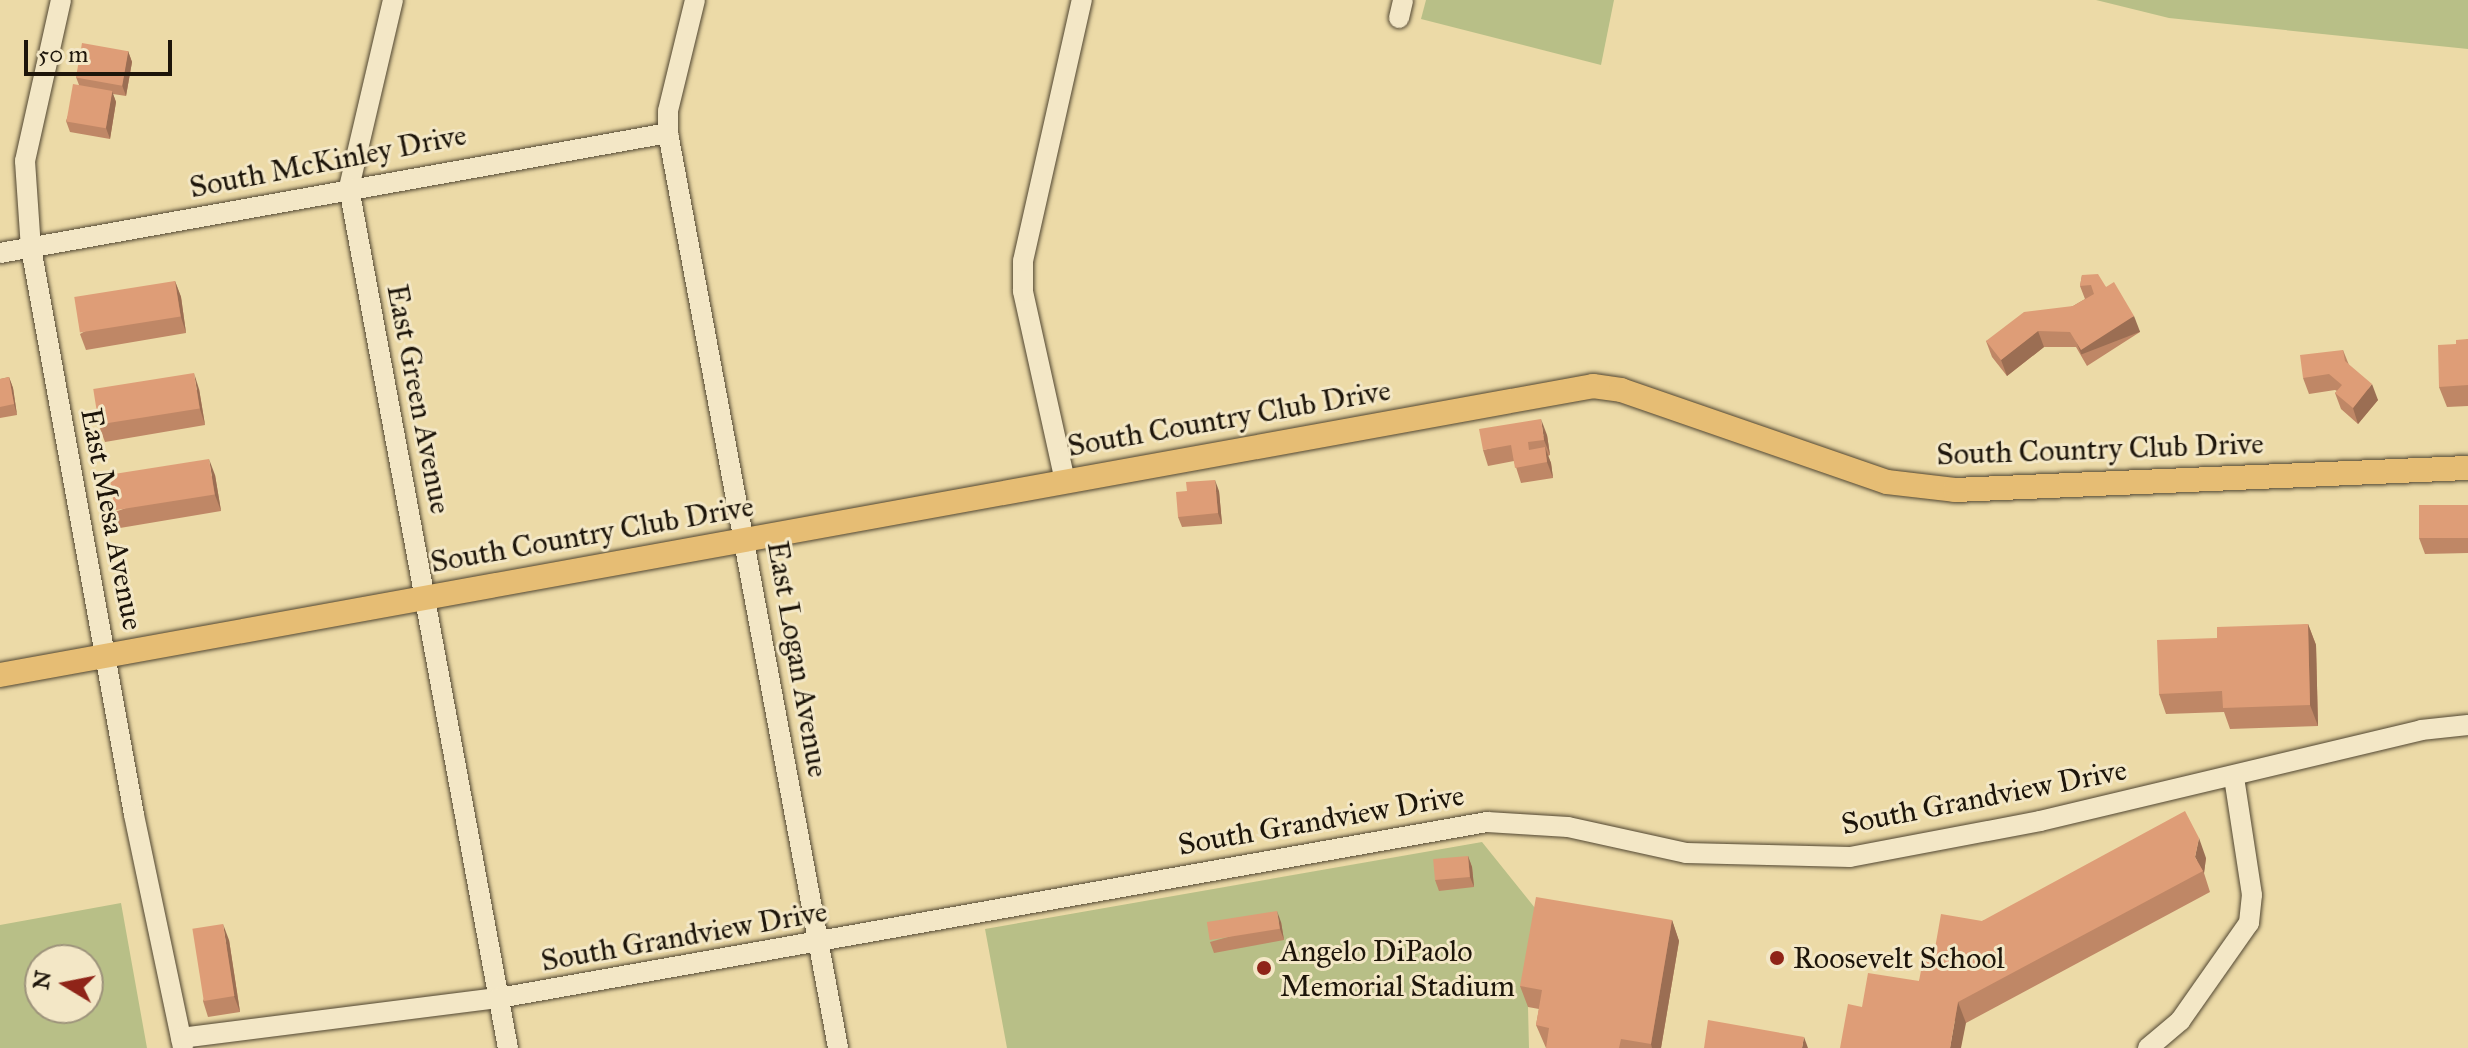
<!DOCTYPE html>
<html>
<head>
<meta charset="utf-8">
<style>
  body { margin:0 }
  #map { position:relative; width:2468px; height:1048px; overflow:hidden; background:#ecdaa7; font-family:"IM FELL Great Primer",serif }
  div>[style] { position:absolute }
  .green>* { inset:0; background:#b8bf87 }
  .roads { filter:drop-shadow(0 0 2px #514631) drop-shadow(0 0 2px #514631) }
  .minor>* { height:20px; margin:-10px; padding:0 10px; transform-origin:10px; border-radius:10px; background:#f3e7c6 }
  .major>* { height:24px; margin:-12px; padding:0 12px; transform-origin:12px; border-radius:12px; background:#e6bd74 }
  .wall>* { inset:0; background:#bf8766 }
  .shaded-wall>* { inset:0; background:#9b6e53; transform-origin:0 0 }
  .building>* { inset:0; background:#de9d77; transform-origin:0 0 }
  .dots>* { width:22px; height:22px; translate:-50% -50%; box-sizing:border-box; border:4px solid #f3e7c6; border-radius:50% }
  span { translate:-50% -50%; white-space:nowrap; text-align:center; line-height:1.15; -webkit-text-stroke:6px #f3e7c6; paint-order:stroke }
  .street-label { font-size:30px; color:#1d150a }
  .poi-label { font-size:30px; color:#1d150a }
  .left { translate:0 -50%; text-align:left }
  .north { position:absolute; left:24px; top:944px; width:80px; height:80px; box-sizing:border-box; background:#f3e7c6; border:2px solid #9d937b; border-radius:50%; rotate:280deg; font-size:22px; font-weight:700; line-height:32px; text-align:center; color:#1d150a }
  .north::after { content:''; display:block; margin:auto; width:28px; height:36px; background:#8f2418; clip-path:polygon(50% 0,100% 100%,50% 72%,0 100%) }
  .scale { position:absolute; left:24px; top:40px; width:148px; height:36px; box-sizing:border-box; border:4px solid #1d150a; border-top:0; padding-left:10px; font-size:24px; line-height:28px; white-space:nowrap; color:#1d150a; -webkit-text-stroke:6px #f3e7c6; paint-order:stroke }
</style>
</head>
<body>
<div id="map">
  <div class="green">
    <div style="clip-path:polygon(1426px 0,1614px 0,1601px 65px,1421px 19px)"></div>
    <div style="clip-path:polygon(2096px 0,2468px 0,2468px 49px,2169px 18px)"></div>
    <div style="clip-path:polygon(1482px 842px,1543px 918px,1528px 1007px,1529px 1048px,1007px 1048px,985px 929px)"></div>
    <div style="clip-path:polygon(evenodd,121px 903px,147px 1048px,0 1048px,0 925px,121px 903px,40px 960px,88px 960px,88px 1008px,40px 1008px,40px 960px)"></div>
  </div>
  <div class="roads">
    <div class="minor">
      <div style="left:61px;top:0;width:165px;rotate:102.6deg"></div>
      <div style="left:25px;top:161px;width:87px;rotate:86.1deg"></div>
      <div style="left:31px;top:248px;width:576px;rotate:79.7deg"></div>
      <div style="left:134px;top:815px;width:238px;rotate:78.1deg"></div>
      <div style="left:393px;top:0;width:193px;rotate:103.2deg"></div>
      <div style="left:349px;top:188px;width:875px;rotate:79.53deg"></div>
      <div style="left:695px;top:0;width:114px;rotate:103.7deg"></div>
      <div style="left:668px;top:111px;width:22px;rotate:90deg"></div>
      <div style="left:668px;top:133px;width:931px;rotate:79.47deg"></div>
      <div style="left:1399px;top:18px;width:18px;rotate:-77deg"></div>
      <div style="left:0;top:253px;width:679px;rotate:-10.18deg"></div>
      <div style="left:1065px;top:481px;width:195px;rotate:-102.5deg"></div>
      <div style="left:1023px;top:291px;width:30px;rotate:-90deg"></div>
      <div style="left:1023px;top:261px;width:268px;rotate:-77.3deg"></div>
      <div style="left:181px;top:1038px;width:321px;rotate:-7.2deg"></div>
      <div style="left:499px;top:998px;width:1004px;rotate:-10.1deg"></div>
      <div style="left:1487px;top:822px;width:81px;rotate:3.5deg"></div>
      <div style="left:1568px;top:827px;width:121px;rotate:12.4deg"></div>
      <div style="left:1686px;top:853px;width:164px;rotate:1.4deg"></div>
      <div style="left:1850px;top:857px;width:193px;rotate:-10.7deg"></div>
      <div style="left:2040px;top:821px;width:392px;rotate:-13.4deg"></div>
      <div style="left:2421px;top:730px;width:47px;rotate:-6.1deg"></div>
      <div style="left:2148px;top:1048px;width:42px;rotate:-40.2deg"></div>
      <div style="left:2180px;top:1021px;width:120px;rotate:-54.9deg"></div>
      <div style="left:2249px;top:923px;width:28px;rotate:-84deg"></div>
      <div style="left:2252px;top:895px;width:118px;rotate:-98.7deg"></div>
    </div>
    <div class="major">
      <div style="left:0;top:675px;width:1619px;rotate:-10.28deg"></div>
      <div style="left:1593px;top:386px;width:28px;rotate:8deg"></div>
      <div style="left:1621px;top:390px;width:281px;rotate:19.1deg"></div>
      <div style="left:1887px;top:482px;width:68px;rotate:6.7deg"></div>
      <div style="left:1955px;top:490px;width:513px;rotate:-2.46deg"></div>
    </div>
  </div>
  <div class="wall">
    <div style="clip-path:polygon(128px 51px,132px 62px,126px 96px,113px 94px,116px 102px,110px 139px,70px 132px,66px 121px,79px 85px,76px 77px)"></div>
    <div style="clip-path:polygon(2082px 275px,2106px 287px,2140px 332px,2087px 366px,2076px 347px,2044px 347px,2007px 376px,1992px 357px,1986px 341px,2073px 306px,2085px 299px,2080px 286px)"></div>
    <div style="clip-path:polygon(175px 281px,181px 297px,186px 333px,86px 350px,80px 334px)"></div>
    <div style="clip-path:polygon(2468px 339px,2468px 406px,2447px 407px,2439px 387px,2456px 344px)"></div>
    <div style="clip-path:polygon(2343px 350px,2349px 365px,2378px 400px,2358px 424px,2341px 409px,2335px 393px,2337px 391px,2335px 390px,2309px 394px,2303px 378px)"></div>
    <div style="clip-path:polygon(9px 377px,13px 388px,17px 415px,0 418px,0 379px)"></div>
    <div style="clip-path:polygon(199px 389px,205px 425px,105px 442px,99px 426px)"></div>
    <div style="clip-path:polygon(1547px 435px,1550px 455px,1548px 456px,1551px 463px,1553px 478px,1521px 483px,1514px 461px,1488px 466px,1483px 450px)"></div>
    <div style="clip-path:polygon(215px 475px,221px 511px,120px 528px,115px 512px)"></div>
    <div style="clip-path:polygon(1219px 491px,1222px 524px,1182px 527px,1178px 517px)"></div>
    <div style="clip-path:polygon(2468px 505px,2468px 553px,2425px 554px,2419px 538px)"></div>
    <div style="clip-path:polygon(2308px 624px,2316px 645px,2318px 726px,2230px 729px,2224px 712px,2166px 714px,2159px 694px,2217px 638px)"></div>
    <div style="clip-path:polygon(1468px 856px,1472px 867px,1474px 887px,1439px 891px,1435px 880px)"></div>
    <div style="clip-path:polygon(2206px 858px,2204px 873px,2210px 892px,1966px 1023px,1862px 1007px,1919px 981px,1934px 954px,1982px 921px)"></div>
    <div style="clip-path:polygon(1672px 920px,1679px 941px,1661px 1048px,1546px 1048px,1536px 1025px,1539px 1009px,1528px 1007px,1520px 986px)"></div>
    <div style="clip-path:polygon(1281px 922px,1284px 940px,1214px 953px,1210px 942px)"></div>
    <div style="clip-path:polygon(229px 940px,240px 1012px,208px 1017px,203px 1001px)"></div>
  </div>
  <div class="shaded-wall">
    <div style="clip-path:polygon(128px 51px,132px 62px,126px 96px,122px 85px)"></div>
    <div style="clip-path:polygon(112px 91px,116px 102px,110px 139px,106px 128px)"></div>
    <div style="clip-path:polygon(175px 281px,181px 297px,186px 333px,181px 317px)"></div>
    <div style="left:2134px;top:316px;width:17px;height:63px;rotate:69deg"></div>
    <div style="clip-path:polygon(2038px 331px,2044px 347px,2007px 376px,2001px 360px)"></div>
    <div style="clip-path:polygon(194px 373px,199px 389px,205px 425px,200px 409px)"></div>
    <div style="clip-path:polygon(9px 377px,13px 388px,17px 415px,14px 404px)"></div>
    <div style="clip-path:polygon(2372px 384px,2378px 400px,2358px 424px,2353px 408px)"></div>
    <div style="clip-path:polygon(1541px 419px,1547px 435px,1550px 455px,1544px 440px)"></div>
    <div style="clip-path:polygon(1545px 447px,1551px 463px,1553px 478px,1547px 462px)"></div>
    <div style="clip-path:polygon(209px 459px,215px 475px,221px 511px,215px 495px)"></div>
    <div style="clip-path:polygon(1215px 480px,1219px 491px,1222px 524px,1218px 513px)"></div>
    <div style="clip-path:polygon(2308px 624px,2316px 645px,2318px 726px,2310px 705px)"></div>
    <div style="clip-path:polygon(2199px 838px,2206px 858px,2204px 873px,2195px 857px)"></div>
    <div style="clip-path:polygon(1468px 856px,1472px 867px,1474px 887px,1470px 877px)"></div>
    <div style="clip-path:polygon(1277px 911px,1281px 922px,1284px 940px,1280px 929px)"></div>
    <div style="clip-path:polygon(1672px 920px,1679px 941px,1661px 1048px,1652px 1048px,1651px 1044px)"></div>
    <div style="clip-path:polygon(223px 924px,229px 940px,240px 1012px,234px 996px)"></div>
    <div style="clip-path:polygon(1958px 1002px,1966px 1023px,1961px 1048px,1950px 1048px)"></div>
    <div style="clip-path:polygon(1804px 1037px,1808px 1048px,1802px 1048px)"></div>
  </div>
  <div class="building">
    <div style="left:82px;top:43px;width:47px;height:35px;rotate:10deg"></div>
    <div style="left:73px;top:84px;width:40px;height:38px;rotate:10deg"></div>
    <div style="clip-path:polygon(2098px 274px,2106px 287px,2114px 282px,2134px 316px,2081px 350px,2070px 332px,2038px 331px,2001px 360px,1986px 341px,2024px 312px,2073px 306px,2094px 294px,2091px 285px,2080px 286px,2082px 275px)"></div>
    <div style="left:175px;top:281px;width:36px;height:102px;rotate:81deg"></div>
    <div style="clip-path:polygon(2468px 339px,2468px 385px,2439px 387px,2438px 345px,2456px 344px,2456px 340px)"></div>
    <div style="clip-path:polygon(2343px 350px,2345px 361px,2372px 384px,2353px 408px,2335px 393px,2342px 385px,2329px 374px,2303px 378px,2300px 355px)"></div>
    <div style="left:194px;top:373px;width:36px;height:102px;rotate:81deg"></div>
    <div style="clip-path:polygon(9px 377px,14px 404px,0 407px,0 379px)"></div>
    <div style="clip-path:polygon(1541px 419px,1544px 440px,1528px 442px,1529px 450px,1545px 447px,1547px 462px,1515px 468px,1511px 445px,1483px 450px,1479px 429px)"></div>
    <div style="left:209px;top:459px;width:36px;height:101px;rotate:81deg"></div>
    <div style="clip-path:polygon(1215px 480px,1218px 513px,1178px 517px,1176px 492px,1187px 491px,1186px 482px)"></div>
    <div style="left:2419px;top:505px;width:49px;height:33px"></div>
    <div style="clip-path:polygon(2308px 624px,2310px 705px,2223px 708px,2222px 691px,2159px 694px,2157px 640px,2217px 638px,2217px 627px)"></div>
    <div style="clip-path:polygon(2185px 811px,2199px 838px,2195px 857px,2203px 871px,1958px 1002px,1950px 1048px,1840px 1048px,1848px 1004px,1862px 1007px,1868px 973px,1919px 981px,1923px 960px,1934px 954px,1941px 914px,1982px 921px)"></div>
    <div style="left:1468px;top:856px;width:21px;height:35px;rotate:85deg"></div>
    <div style="clip-path:polygon(1536px 897px,1672px 920px,1651px 1044px,1621px 1039px,1619px 1048px,1546px 1048px,1549px 1028px,1536px 1025px,1542px 990px,1520px 986px)"></div>
    <div style="left:1277px;top:911px;width:18px;height:71px;rotate:81deg"></div>
    <div style="left:223px;top:924px;width:73px;height:31px;rotate:81deg"></div>
    <div style="clip-path:polygon(1708px 1020px,1804px 1037px,1802px 1048px,1704px 1048px)"></div>
  </div>
  <div class="dots">
    <div style="left:1777px;top:958px;background:#8f2418"></div>
    <div style="left:1264px;top:968px;background:#8f2418"></div>
  </div>
  <div class="street-label">
    <span style="left:328px;top:161px;rotate:-11deg">South McKinley Drive</span>
    <span style="left:419px;top:399px;rotate:79deg">East Green Avenue</span>
    <span style="left:1229px;top:418px;rotate:-10deg">South Country Club Drive</span>
    <span style="left:2100px;top:449px;rotate:-2deg">South Country Club Drive</span>
    <span style="left:112px;top:519px;rotate:79deg">East Mesa Avenue</span>
    <span style="left:592px;top:534px;rotate:-10deg">South Country Club Drive</span>
    <span style="left:798px;top:659px;rotate:80deg">East Logan Avenue</span>
    <span style="left:1984px;top:797px;rotate:-11deg">South Grandview Drive</span>
    <span style="left:1321px;top:820px;rotate:-10deg">South Grandview Drive</span>
    <span style="left:684px;top:936px;rotate:-10deg">South Grandview Drive</span>
  </div>
  <div class="poi-label">
    <span class="left" style="left:1280px;top:968px">Angelo DiPaolo<br>Memorial Stadium</span>
    <span class="left" style="left:1793px;top:958px">Roosevelt School</span>
  </div>
  <div class="north">N</div>
  <div class="scale">50 m</div>
</div>
</body>
</html>
